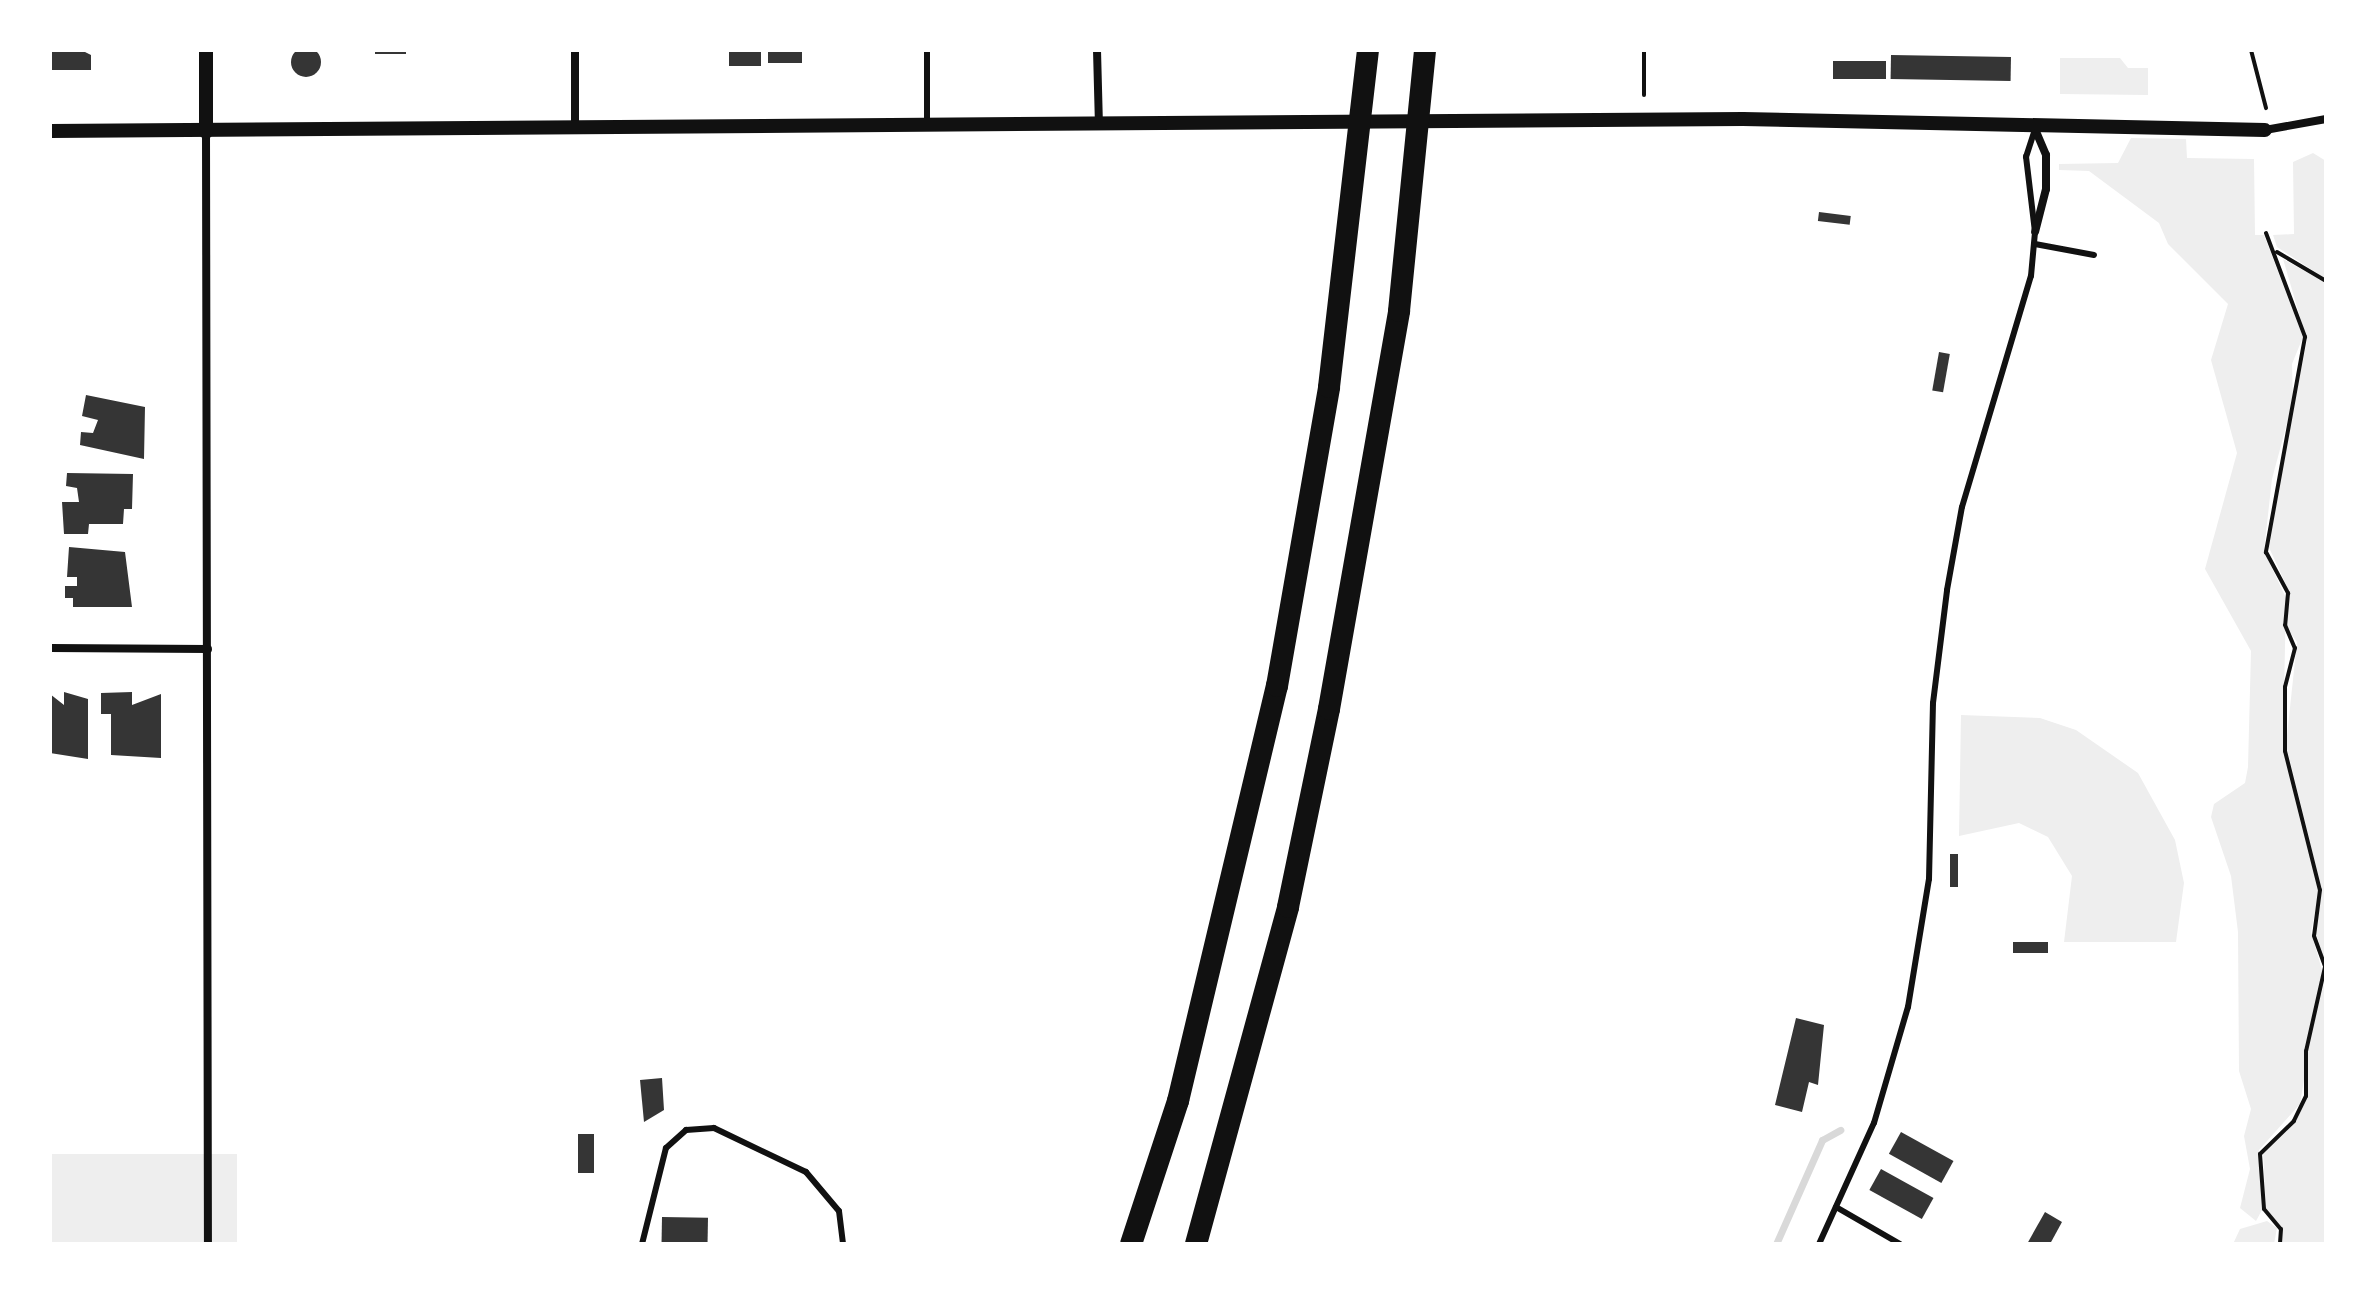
<!DOCTYPE html>
<html>
<head>
<meta charset="utf-8">
<style>
  body { margin:0 }
  #map { position:relative; width:2376px; height:1294px; overflow:hidden; background:#fff; font-family:"Titillium Web",sans-serif }
  div>[style] { position:absolute }
  .green>* { inset:0; background:#eee; transform-origin:0 0 }
  .stream>* { height:7px; margin:-3.5px; padding:0 3.5px; transform-origin:3.5px; border-radius:3.5px; background:#d9d9d9 }
  .building>* { inset:0; background:#353535; transform-origin:0 0 }
  .round { border-radius:50% }
  .path>* { height:4px; margin:-2px; padding:0 2px; transform-origin:2px; border-radius:2px; background:#111 }
  .service>* { height:6px; margin:-3px; padding:0 3px; transform-origin:3px; border-radius:3px; background:#111 }
  .minor>* { height:8px; margin:-4px; padding:0 4px; transform-origin:4px; border-radius:4px; background:#111 }
  .tertiary>* { height:14px; margin:-7px; padding:0 7px; transform-origin:7px; border-radius:7px; background:#111 }
  .trunk>* { height:22px; margin:-11px; padding:0 11px; transform-origin:11px; border-radius:11px; background:#111 }
  span { translate:-50% -50%; white-space:nowrap; text-align:center; line-height:1.15; -webkit-text-stroke:6px #fff; paint-order:stroke }
  .frame { position:absolute; inset:0; border:52px solid #fff; pointer-events:none }
</style>
</head>
<body>
<div id="map">
  <div class="green">
    <div style="clip-path:polygon(2060px 58px,2120px 58px,2128px 68px,2148px 68px,2148px 95px,2060px 94px)"></div>
    <div style="clip-path:polygon(2131px 138px,2186px 139px,2187px 158px,2254px 159px,2255px 235px,2264px 235px,2303px 337px,2292px 364px,2293px 401px,2272px 479px,2264px 551px,2286px 598px,2283px 744px,2319px 892px,2311px 932px,2322px 970px,2300px 1104px,2259px 1150px,2262px 1210px,2256px 1221px,2240px 1208px,2250px 1169px,2244px 1136px,2251px 1109px,2239px 1071px,2238px 932px,2231px 876px,2211px 817px,2214px 804px,2245px 783px,2248px 767px,2251px 651px,2205px 569px,2237px 453px,2211px 360px,2228px 304px,2168px 244px,2159px 223px,2089px 171px,2059px 170px,2059px 164px,2118px 163px)"></div>
    <div style="clip-path:polygon(2313px 153px,2326px 161px,2326px 279px,2277px 247px,2273px 235px,2294px 234px,2293px 162px)"></div>
    <div style="clip-path:polygon(2283px 259px,2326px 283px,2326px 966px,2316px 933px,2322px 890px,2286px 745px,2297px 642px,2287px 628px,2289px 591px,2266px 541px,2307px 341px)"></div>
    <div style="clip-path:polygon(1961px 715px,2040px 718px,2076px 730px,2138px 773px,2175px 840px,2184px 883px,2176px 942px,2064px 942px,2072px 876px,2048px 837px,2019px 823px,1959px 836px)"></div>
    <div style="clip-path:polygon(2326px 975px,2326px 1244px,2282px 1244px,2280px 1225px,2266px 1211px,2263px 1151px,2296px 1121px,2307px 1096px,2307px 1051px)"></div>
    <div style="left:50px;top:1154px;width:187px;height:90px"></div>
    <div style="clip-path:polygon(2267px 1221px,2277px 1228px,2274px 1244px,2233px 1244px,2240px 1229px)"></div>
  </div>
  <div class="stream">
    <div style="left:1776px;top:1244px;width:114px;rotate:-66.1deg"></div>
    <div style="left:1822px;top:1140px;width:21px;rotate:-29deg"></div>
  </div>
  <div class="building">
    <div class="round" style="left:291px;top:47px;width:30px;height:30px"></div>
    <div style="clip-path:polygon(50px 50px,81px 50px,91px 55px,91px 70px,50px 70px)"></div>
    <div style="left:375px;top:50px;width:31px;height:4px"></div>
    <div style="left:729px;top:50px;width:32px;height:16px"></div>
    <div style="left:768px;top:50px;width:34px;height:13px"></div>
    <div style="left:1891px;top:55px;width:120px;height:24px;rotate:1deg"></div>
    <div style="left:1833px;top:61px;width:53px;height:18px"></div>
    <div style="left:1819px;top:212px;width:32px;height:9px;rotate:7deg"></div>
    <div style="left:1939px;top:352px;width:11px;height:39px;rotate:10deg"></div>
    <div style="clip-path:polygon(86px 395px,145px 407px,144px 459px,80px 445px,81px 432px,93px 433px,98px 420px,82px 416px)"></div>
    <div style="clip-path:polygon(133px 474px,132px 509px,124px 509px,123px 524px,89px 524px,88px 534px,64px 534px,62px 502px,79px 502px,77px 488px,66px 486px,67px 473px)"></div>
    <div style="clip-path:polygon(69px 547px,125px 552px,132px 607px,73px 607px,73px 598px,65px 598px,65px 586px,77px 586px,77px 577px,67px 577px)"></div>
    <div style="clip-path:polygon(64px 692px,88px 699px,88px 759px,50px 753px,50px 694px,64px 705px)"></div>
    <div style="clip-path:polygon(132px 692px,132px 705px,161px 694px,161px 758px,111px 755px,111px 714px,101px 714px,101px 693px)"></div>
    <div style="left:1950px;top:854px;width:8px;height:33px"></div>
    <div style="left:2013px;top:942px;width:35px;height:11px"></div>
    <div style="clip-path:polygon(1796px 1018px,1824px 1025px,1818px 1085px,1809px 1082px,1802px 1112px,1775px 1105px)"></div>
    <div style="clip-path:polygon(662px 1078px,664px 1110px,644px 1122px,640px 1080px)"></div>
    <div style="left:1901px;top:1132px;width:60px;height:25px;rotate:29deg"></div>
    <div style="left:578px;top:1134px;width:16px;height:39px"></div>
    <div style="left:1881px;top:1169px;width:60px;height:24px;rotate:29deg"></div>
    <div style="clip-path:polygon(2045px 1212px,2062px 1222px,2050px 1244px,2027px 1244px)"></div>
    <div style="left:662px;top:1217px;width:46px;height:27px;rotate:1deg"></div>
  </div>
  <div class="path">
    <div style="left:1644px;top:50px;width:45px;rotate:90deg"></div>
    <div style="left:2251px;top:50px;width:60px;rotate:75.5deg"></div>
    <div style="left:2266px;top:233px;width:111px;rotate:69.4deg"></div>
    <div style="left:2305px;top:337px;width:219px;rotate:100.3deg"></div>
    <div style="left:2266px;top:552px;width:47px;rotate:61.8deg"></div>
    <div style="left:2288px;top:593px;width:32px;rotate:95deg"></div>
    <div style="left:2285px;top:625px;width:25px;rotate:67deg"></div>
    <div style="left:2295px;top:648px;width:40px;rotate:104.4deg"></div>
    <div style="left:2285px;top:687px;width:64px;rotate:90deg"></div>
    <div style="left:2285px;top:751px;width:143px;rotate:75.9deg"></div>
    <div style="left:2320px;top:890px;width:46px;rotate:97.4deg"></div>
    <div style="left:2314px;top:936px;width:33px;rotate:70deg"></div>
    <div style="left:2325px;top:967px;width:86px;rotate:102.7deg"></div>
    <div style="left:2306px;top:1051px;width:45px;rotate:90deg"></div>
    <div style="left:2306px;top:1096px;width:28px;rotate:116deg"></div>
    <div style="left:2294px;top:1121px;width:47px;rotate:135.9deg"></div>
    <div style="left:2260px;top:1154px;width:55px;rotate:85.8deg"></div>
    <div style="left:2264px;top:1209px;width:26px;rotate:50deg"></div>
    <div style="left:2281px;top:1229px;width:15px;rotate:94deg"></div>
    <div style="left:2277px;top:252px;width:57px;rotate:30.6deg"></div>
  </div>
  <div class="service">
    <div style="left:927px;top:50px;width:72px;rotate:90deg"></div>
    <div style="left:2035px;top:244px;width:60px;rotate:10.6deg"></div>
    <div style="left:1836px;top:1207px;width:74px;rotate:30deg"></div>
    <div style="left:642px;top:1244px;width:99px;rotate:-76deg"></div>
    <div style="left:666px;top:1148px;width:27px;rotate:-42deg"></div>
    <div style="left:686px;top:1130px;width:28px;rotate:-4deg"></div>
    <div style="left:714px;top:1128px;width:102px;rotate:25.6deg"></div>
    <div style="left:806px;top:1172px;width:51px;rotate:49.8deg"></div>
    <div style="left:839px;top:1211px;width:33px;rotate:83deg"></div>
    <div style="left:1819px;top:1244px;width:133px;rotate:-65.6deg"></div>
    <div style="left:1874px;top:1123px;width:121px;rotate:-73.7deg"></div>
    <div style="left:1908px;top:1007px;width:130px;rotate:-80.7deg"></div>
    <div style="left:1929px;top:879px;width:176px;rotate:-88.7deg"></div>
    <div style="left:1933px;top:703px;width:114px;rotate:-82.9deg"></div>
    <div style="left:1947px;top:590px;width:84px;rotate:-79.8deg"></div>
    <div style="left:1962px;top:507px;width:241px;rotate:-73.4deg"></div>
    <div style="left:2031px;top:276px;width:44px;rotate:-84.8deg"></div>
    <div style="left:2035px;top:232px;width:76px;rotate:-96.8deg"></div>
    <div style="left:2026px;top:157px;width:29px;rotate:-72deg"></div>
  </div>
  <div class="minor">
    <div style="left:1097px;top:50px;width:74px;rotate:88.5deg"></div>
    <div style="left:2035px;top:129px;width:28px;rotate:67deg"></div>
    <div style="left:2046px;top:155px;width:34px;rotate:90deg"></div>
    <div style="left:2046px;top:189px;width:44px;rotate:104.3deg"></div>
    <div style="left:575px;top:130px;width:80px;rotate:-90deg"></div>
    <div style="left:2265px;top:130px;width:62px;rotate:-10.2deg"></div>
    <div style="left:206px;top:132px;width:1112px;rotate:89.9deg"></div>
    <div style="left:50px;top:648px;width:158px;rotate:0.4deg"></div>
  </div>
  <div class="tertiary">
    <div style="left:50px;top:131px;width:1693px;rotate:-0.41deg"></div>
    <div style="left:1743px;top:119px;width:522px;rotate:1.21deg"></div>
    <div style="left:206px;top:132px;width:82px;rotate:-90deg"></div>
  </div>
  <div class="trunk">
    <div style="left:1131px;top:1244px;width:151px;rotate:-71.8deg"></div>
    <div style="left:1178px;top:1101px;width:427px;rotate:-76.6deg"></div>
    <div style="left:1277px;top:686px;width:303px;rotate:-80.1deg"></div>
    <div style="left:1329px;top:387px;width:339px;rotate:-83.4deg"></div>
    <div style="left:1196px;top:1244px;width:349px;rotate:-74.7deg"></div>
    <div style="left:1288px;top:907px;width:202px;rotate:-78.3deg"></div>
    <div style="left:1329px;top:709px;width:404px;rotate:-80deg"></div>
    <div style="left:1399px;top:311px;width:262px;rotate:-84.3deg"></div>
  </div>
  <div class="frame"></div>
</div>
</body>
</html>
